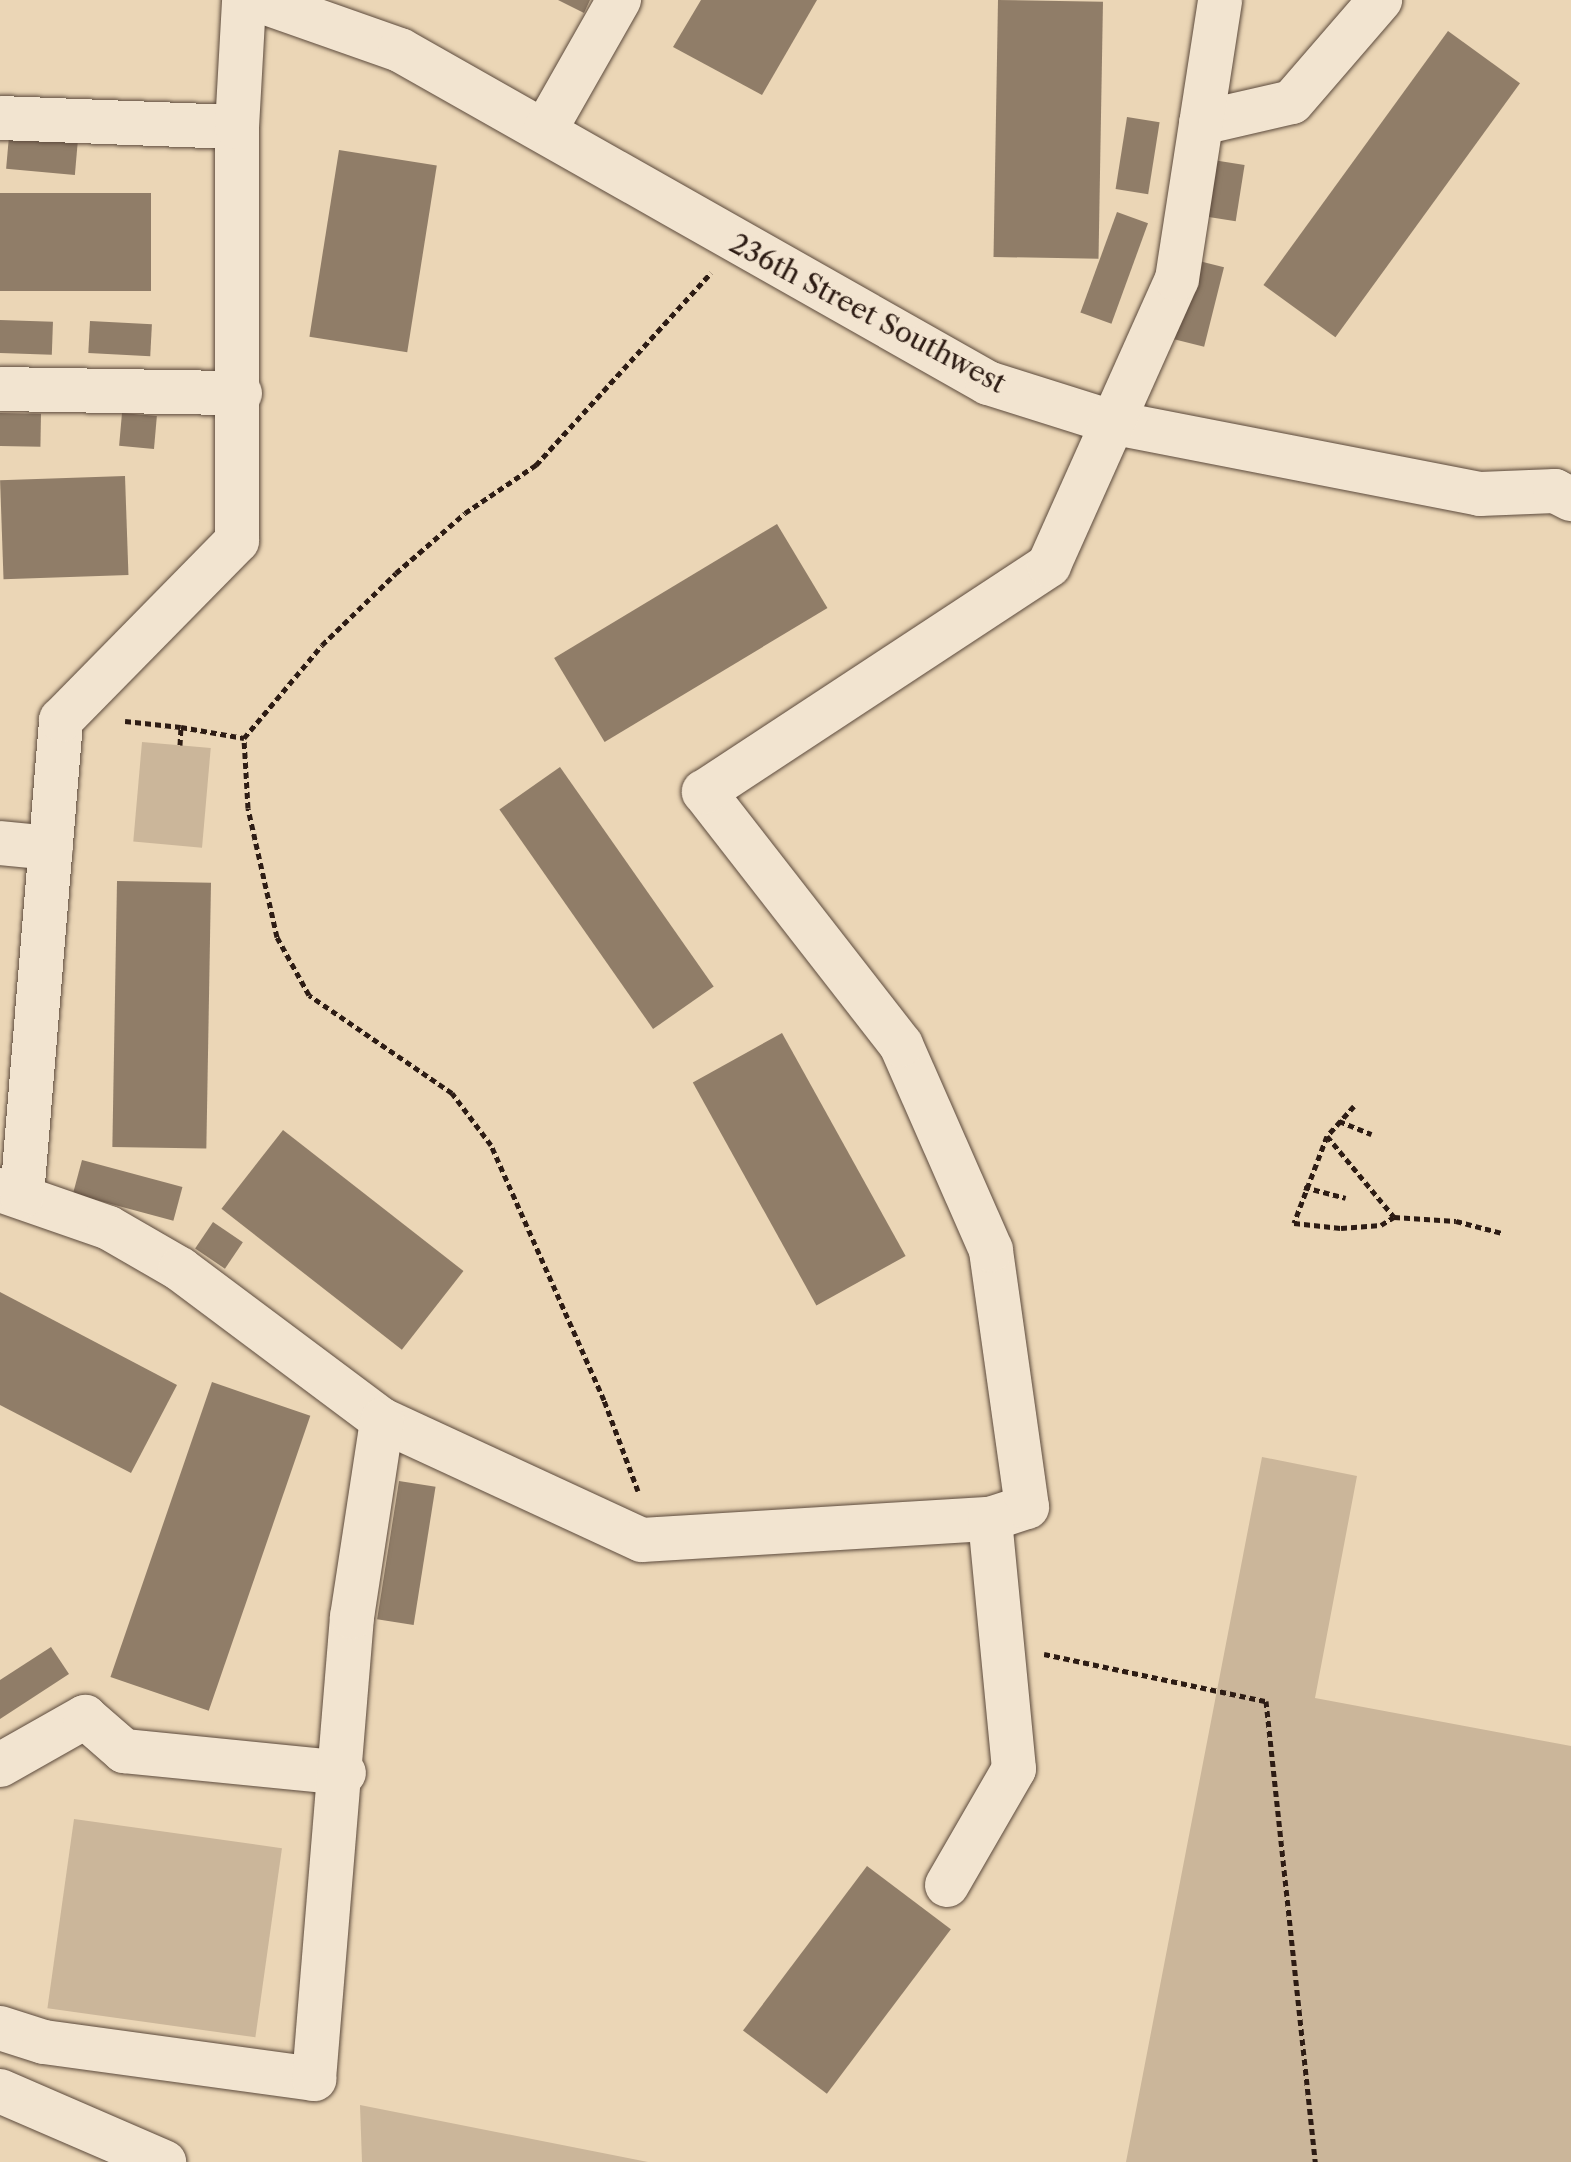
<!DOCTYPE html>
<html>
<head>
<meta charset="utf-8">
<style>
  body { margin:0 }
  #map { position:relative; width:1571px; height:2162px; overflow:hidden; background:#ebd6b6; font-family:"Libre Caslon Text",serif }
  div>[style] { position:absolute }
  .green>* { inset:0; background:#cbb69a; transform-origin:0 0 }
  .building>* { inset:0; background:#907d68; transform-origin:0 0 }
  .path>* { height:5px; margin-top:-2.5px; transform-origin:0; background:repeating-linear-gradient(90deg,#2d1c14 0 6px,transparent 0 10px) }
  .roads { filter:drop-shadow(0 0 2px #5c4a3c) drop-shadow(0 0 2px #5c4a3c) }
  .minor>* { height:44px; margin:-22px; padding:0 22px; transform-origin:22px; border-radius:22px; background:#f2e4d0 }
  span { translate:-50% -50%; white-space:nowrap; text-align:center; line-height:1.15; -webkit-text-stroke:7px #f2e4d0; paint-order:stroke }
  .street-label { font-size:28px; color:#2d1c14 }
</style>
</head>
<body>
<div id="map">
  <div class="green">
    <div style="left:142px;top:742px;width:69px;height:100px;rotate:5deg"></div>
    <div style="clip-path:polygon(1262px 1457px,1357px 1476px,1315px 1698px,1571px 1746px,1571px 2162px,1126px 2162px)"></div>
    <div style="left:74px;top:1819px;width:210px;height:191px;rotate:8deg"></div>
    <div style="clip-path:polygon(360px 2105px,648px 2162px,362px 2162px)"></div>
  </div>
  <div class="building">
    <div style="clip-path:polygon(558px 0,590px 0,584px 13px)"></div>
    <div style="clip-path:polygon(701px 0,817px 0,762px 95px,673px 47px)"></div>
    <div style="left:998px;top:0;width:105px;height:257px;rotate:1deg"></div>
    <div style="left:1448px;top:31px;width:89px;height:314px;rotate:36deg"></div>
    <div style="left:1127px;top:117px;width:33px;height:73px;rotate:9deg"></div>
    <div style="left:9px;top:136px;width:69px;height:33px;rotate:5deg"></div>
    <div style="left:339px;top:150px;width:99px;height:189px;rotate:9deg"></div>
    <div style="left:1213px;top:160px;width:32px;height:57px;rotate:9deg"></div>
    <div style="left:151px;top:193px;width:98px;height:151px;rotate:90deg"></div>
    <div style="left:1117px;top:212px;width:33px;height:107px;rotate:20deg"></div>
    <div style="left:1191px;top:259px;width:34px;height:82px;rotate:14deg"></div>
    <div style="left:0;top:320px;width:53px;height:33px;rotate:2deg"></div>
    <div style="left:90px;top:321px;width:62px;height:32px;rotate:3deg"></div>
    <div style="left:0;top:413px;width:41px;height:33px;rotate:1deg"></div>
    <div style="left:122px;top:413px;width:35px;height:33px;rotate:5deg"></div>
    <div style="left:125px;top:476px;width:99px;height:125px;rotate:88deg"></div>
    <div style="left:777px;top:524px;width:98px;height:260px;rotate:59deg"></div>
    <div style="left:560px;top:767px;width:268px;height:74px;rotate:55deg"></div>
    <div style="left:117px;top:881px;width:94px;height:266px;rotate:1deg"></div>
    <div style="left:782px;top:1033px;width:255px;height:102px;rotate:61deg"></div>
    <div style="left:283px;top:1130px;width:229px;height:100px;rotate:38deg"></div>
    <div style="left:82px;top:1160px;width:104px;height:35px;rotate:15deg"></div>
    <div style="left:213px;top:1222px;width:36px;height:32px;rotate:34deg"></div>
    <div style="clip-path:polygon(0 1292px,177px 1385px,131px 1473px,0 1405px)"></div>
    <div style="left:212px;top:1382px;width:104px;height:312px;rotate:19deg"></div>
    <div style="left:399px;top:1481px;width:37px;height:140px;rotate:9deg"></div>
    <div style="clip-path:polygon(51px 1647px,69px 1674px,0 1719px,0 1680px)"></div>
    <div style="left:867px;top:1866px;width:105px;height:206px;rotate:37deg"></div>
  </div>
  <div class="path">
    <div style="left:125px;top:721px;width:56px;rotate:6.1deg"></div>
    <div style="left:180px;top:745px;width:18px;rotate:-87deg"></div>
    <div style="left:181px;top:727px;width:64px;rotate:9.9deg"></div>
    <div style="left:1354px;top:1106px;width:40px;rotate:132deg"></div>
    <div style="left:1327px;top:1136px;width:93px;rotate:110.8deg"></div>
    <div style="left:1294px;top:1223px;width:47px;rotate:6.1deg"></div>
    <div style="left:1341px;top:1228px;width:40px;rotate:-4.3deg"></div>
    <div style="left:1381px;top:1225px;width:15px;rotate:-32deg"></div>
    <div style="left:1394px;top:1217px;width:62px;rotate:3.7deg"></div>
    <div style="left:1456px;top:1221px;width:48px;rotate:14.6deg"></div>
    <div style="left:1339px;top:1121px;width:35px;rotate:22deg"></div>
    <div style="left:1327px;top:1136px;width:105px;rotate:50.4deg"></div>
    <div style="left:1304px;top:1187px;width:43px;rotate:14.7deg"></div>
    <div style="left:638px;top:1491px;width:97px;rotate:-110.5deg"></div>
    <div style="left:604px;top:1400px;width:279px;rotate:-113.9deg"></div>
    <div style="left:491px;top:1145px;width:65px;rotate:-126.9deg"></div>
    <div style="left:452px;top:1093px;width:173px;rotate:-145.6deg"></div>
    <div style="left:309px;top:995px;width:66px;rotate:-118.9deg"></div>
    <div style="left:277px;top:937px;width:132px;rotate:-102.7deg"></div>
    <div style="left:248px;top:808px;width:70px;rotate:-93.3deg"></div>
    <div style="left:244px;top:738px;width:121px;rotate:-50deg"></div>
    <div style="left:322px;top:645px;width:103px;rotate:-44.2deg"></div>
    <div style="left:396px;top:573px;width:91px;rotate:-41deg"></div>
    <div style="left:465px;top:513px;width:86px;rotate:-34.1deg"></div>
    <div style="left:536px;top:465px;width:260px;rotate:-47.7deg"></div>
    <div style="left:1044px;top:1654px;width:227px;rotate:12deg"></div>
    <div style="left:1266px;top:1701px;width:464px;rotate:83.9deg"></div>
  </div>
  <div class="roads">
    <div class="minor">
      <div style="left:258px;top:0;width:151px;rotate:19.4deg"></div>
      <div style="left:400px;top:50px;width:676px;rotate:29.52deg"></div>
      <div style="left:988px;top:383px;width:133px;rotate:17.5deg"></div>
      <div style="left:1115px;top:423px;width:372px;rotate:11deg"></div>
      <div style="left:1480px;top:494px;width:75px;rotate:-2.3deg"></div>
      <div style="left:1555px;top:491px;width:18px;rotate:27deg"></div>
      <div style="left:0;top:118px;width:237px;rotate:2.2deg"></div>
      <div style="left:1201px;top:123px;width:93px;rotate:-13deg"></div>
      <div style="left:1292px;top:102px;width:135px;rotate:-49.2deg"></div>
      <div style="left:545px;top:130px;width:150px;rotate:-60.4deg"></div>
      <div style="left:0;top:389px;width:240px;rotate:1deg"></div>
      <div style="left:0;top:843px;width:51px;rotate:5.6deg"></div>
      <div style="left:0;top:1190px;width:115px;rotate:19.2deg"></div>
      <div style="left:109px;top:1228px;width:82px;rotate:30deg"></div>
      <div style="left:180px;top:1269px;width:252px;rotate:36.8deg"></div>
      <div style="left:382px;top:1420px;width:286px;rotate:24.8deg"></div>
      <div style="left:642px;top:1540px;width:349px;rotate:-3.5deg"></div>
      <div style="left:990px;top:1519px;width:39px;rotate:-18deg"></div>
      <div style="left:1027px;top:1507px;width:260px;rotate:-98deg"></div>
      <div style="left:991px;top:1250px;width:224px;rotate:-113.7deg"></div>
      <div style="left:901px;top:1045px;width:321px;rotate:-127.9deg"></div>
      <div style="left:704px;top:792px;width:413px;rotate:-33.3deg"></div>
      <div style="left:1049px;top:565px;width:313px;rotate:-65.9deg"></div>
      <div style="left:1177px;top:279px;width:282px;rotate:-81.2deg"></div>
      <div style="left:22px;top:1196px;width:478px;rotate:-85.3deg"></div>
      <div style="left:61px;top:720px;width:251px;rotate:-45.5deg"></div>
      <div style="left:237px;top:541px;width:414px;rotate:-90deg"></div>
      <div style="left:237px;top:127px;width:127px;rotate:-86.8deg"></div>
      <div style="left:0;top:1765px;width:98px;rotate:-29.5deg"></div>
      <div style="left:85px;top:1717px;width:52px;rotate:41.1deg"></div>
      <div style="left:124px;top:1751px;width:221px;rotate:5.7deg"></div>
      <div style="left:947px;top:1885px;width:134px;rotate:-60deg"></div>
      <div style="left:1014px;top:1769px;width:251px;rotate:-95.5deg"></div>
      <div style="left:0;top:2028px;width:46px;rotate:17.7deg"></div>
      <div style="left:44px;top:2042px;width:273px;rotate:7.8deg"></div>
      <div style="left:314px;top:2079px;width:464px;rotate:-85.3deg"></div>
      <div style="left:352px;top:1617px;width:199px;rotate:-81.3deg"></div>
      <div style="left:0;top:2091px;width:179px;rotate:23.4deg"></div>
    </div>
  </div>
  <div class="street-label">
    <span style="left:868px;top:313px;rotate:28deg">236th Street Southwest</span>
  </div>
</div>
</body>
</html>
